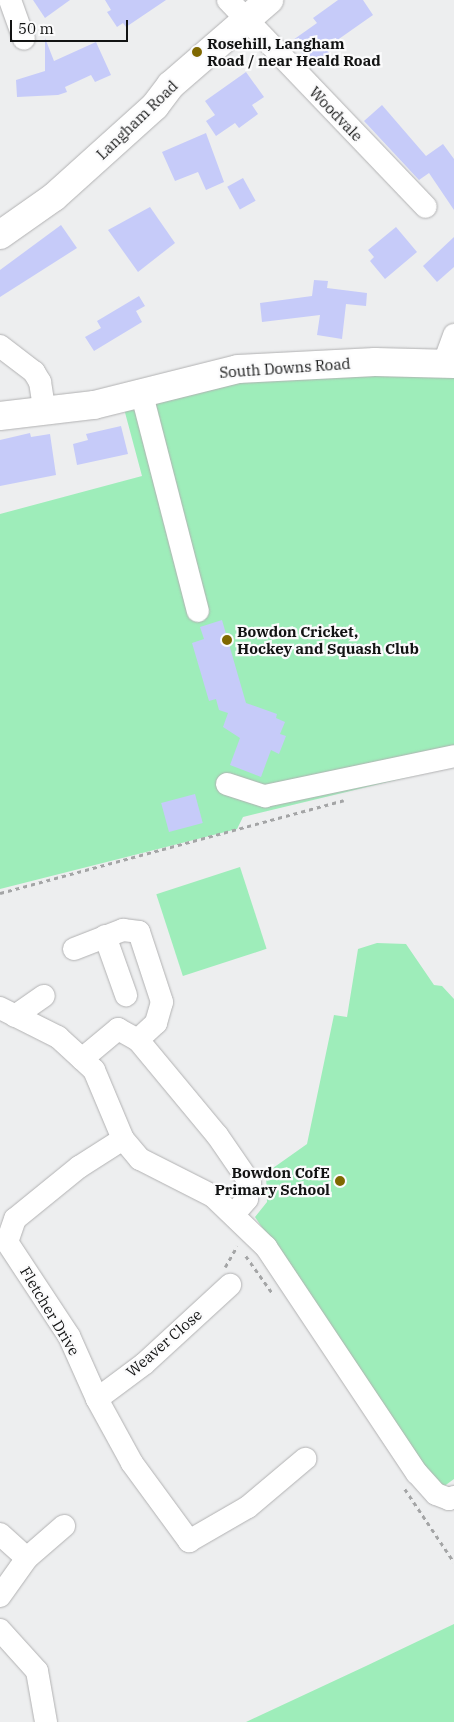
<!DOCTYPE html>
<html>
<head>
<meta charset="utf-8">
<style>
  body { margin:0 }
  #map { position:relative; width:454px; height:1722px; overflow:hidden; background:#edeeef; font-family:"IBM Plex Serif",serif }
  div>[style] { position:absolute }
  .green>* { inset:0; background:#9eedba; transform-origin:0 0 }
  .building>* { inset:0; background:#c6cbf9; transform-origin:0 0 }
  .path>* { height:2.5px; margin-top:-1.25px; transform-origin:0; background:repeating-linear-gradient(90deg,#a4a5a6 0 4px,transparent 0 8px) }
  .roads { filter:drop-shadow(0 0 1px #b1b1b2) drop-shadow(0 0 1px #b1b1b2) }
  .minor>* { height:22px; margin:-11px; padding:0 11px; transform-origin:11px; border-radius:11px; background:#fff }
  .major>* { height:28px; margin:-14px; padding:0 14px; transform-origin:14px; border-radius:14px; background:#fff }
  .dots>* { width:14px; height:14px; translate:-50% -50%; box-sizing:border-box; border:2px solid #fbfbfc; border-radius:50% }
  span { translate:-50% -50%; white-space:nowrap; text-align:center; line-height:1.15; -webkit-text-stroke:4.5px #fbfbfc; paint-order:stroke }
  .poi-label { font-size:15px; color:#121313; font-weight:700 }
  .left { translate:0 -50%; text-align:left }
  .right { translate:-100% -50%; text-align:right }
  .street-label { font-size:15px; color:#121313 }
  .scale { position:absolute; left:10px; top:20px; width:118px; height:22px; box-sizing:border-box; border:2px solid #121313; border-top:0; padding-left:6px; font-size:15px; line-height:18px; white-space:nowrap; color:#121313; -webkit-text-stroke:4px #fbfbfc; paint-order:stroke }
</style>
</head>
<body>
<div id="map">
  <div class="green">
    <div style="clip-path:polygon(454px 374px,454px 766px,243px 817px,237px 829px,0 889px,0 514px,142px 476px,123px 405px,252px 379px)"></div>
    <div style="left:240px;top:867px;width:86px;height:88px;rotate:72deg"></div>
    <div style="clip-path:polygon(377px 943px,406px 944px,434px 985px,442px 986px,454px 999px,454px 1479px,443px 1487px,421px 1465px,255px 1217px,267px 1202px,266px 1173px,307px 1144px,334px 1015px,347px 1017px,358px 949px)"></div>
    <div style="clip-path:polygon(454px 1624px,454px 1722px,246px 1722px,366px 1666px)"></div>
  </div>
  <div class="building">
    <div style="clip-path:polygon(33px 0,70px 0,45px 18px)"></div>
    <div style="clip-path:polygon(105px 0,166px 0,126px 27px,123px 23px,117px 27px,107px 12px,111px 10px)"></div>
    <div style="clip-path:polygon(338px 0,363px 0,373px 15px,326px 48px,330px 54px,312px 67px,293px 40px,317px 23px,313px 18px)"></div>
    <div style="clip-path:polygon(45px 38px,54px 61px,96px 42px,111px 75px,95px 82px,91px 75px,65px 87px,67px 92px,58px 95px,17px 97px,16px 80px,45px 71px)"></div>
    <div style="clip-path:polygon(246px 72px,264px 97px,252px 105px,258px 114px,239px 128px,235px 123px,216px 136px,206px 121px,215px 115px,205px 101px)"></div>
    <div style="clip-path:polygon(382px 105px,426px 156px,443px 144px,454px 159px,454px 210px,429px 173px,419px 180px,364px 121px)"></div>
    <div style="clip-path:polygon(206px 133px,224px 182px,206px 190px,198px 172px,175px 181px,162px 152px)"></div>
    <div style="left:243px;top:178px;width:26px;height:18px;rotate:61deg"></div>
    <div style="clip-path:polygon(150px 207px,175px 243px,138px 272px,108px 230px)"></div>
    <div style="clip-path:polygon(61px 225px,77px 248px,0 297px,0 270px)"></div>
    <div style="clip-path:polygon(396px 227px,417px 252px,385px 279px,370px 261px,374px 257px,368px 250px)"></div>
    <div style="clip-path:polygon(454px 237px,454px 267px,437px 282px,423px 266px)"></div>
    <div style="clip-path:polygon(314px 280px,328px 281px,327px 288px,367px 293px,366px 306px,346px 304px,342px 339px,317px 335px,320px 315px,262px 322px,260px 303px,312px 296px)"></div>
    <div style="clip-path:polygon(139px 296px,145px 306px,136px 311px,142px 322px,94px 351px,85px 337px,101px 328px,97px 321px)"></div>
    <div style="clip-path:polygon(121px 426px,128px 454px,77px 465px,73px 444px,88px 440px,86px 434px)"></div>
    <div style="clip-path:polygon(30px 433px,31px 437px,50px 434px,56px 475px,0 486px,0 440px)"></div>
    <div style="clip-path:polygon(222px 620px,246px 703px,277px 714px,276px 718px,285px 722px,280px 734px,286px 736px,279px 754px,271px 750px,261px 777px,230px 765px,240px 738px,223px 727px,228px 713px,219px 710px,216px 699px,209px 701px,192px 643px,204px 639px,200px 627px)"></div>
    <div style="left:195px;top:794px;width:30px;height:35px;rotate:75deg"></div>
  </div>
  <div class="path">
    <div style="left:0;top:893px;width:356px;rotate:-15.1deg"></div>
    <div style="left:246px;top:1256px;width:47px;rotate:54.6deg"></div>
    <div style="left:225px;top:1267px;width:24px;rotate:-60deg"></div>
    <div style="left:405px;top:1489px;width:88px;rotate:56.1deg"></div>
  </div>
  <div class="roads">
    <div class="minor">
      <div style="left:10px;top:0;width:41px;rotate:70.3deg"></div>
      <div style="left:228px;top:0;width:286px;rotate:46.3deg"></div>
      <div style="left:0;top:346px;width:43px;rotate:37.4deg"></div>
      <div style="left:34px;top:372px;width:12px;rotate:59deg"></div>
      <div style="left:40px;top:382px;width:31px;rotate:81deg"></div>
      <div style="left:444px;top:363px;width:30px;rotate:-70deg"></div>
      <div style="left:141px;top:391px;width:227px;rotate:75.5deg"></div>
      <div style="left:227px;top:784px;width:40px;rotate:18deg"></div>
      <div style="left:265px;top:796px;width:193px;rotate:-11.9deg"></div>
      <div style="left:105px;top:936px;width:63px;rotate:70.4deg"></div>
      <div style="left:74px;top:949px;width:53px;rotate:-21.2deg"></div>
      <div style="left:123px;top:930px;width:16px;rotate:7deg"></div>
      <div style="left:139px;top:932px;width:74px;rotate:71.8deg"></div>
      <div style="left:162px;top:1002px;width:22px;rotate:106deg"></div>
      <div style="left:156px;top:1023px;width:25px;rotate:137deg"></div>
      <div style="left:0;top:1008px;width:65px;rotate:26.6deg"></div>
      <div style="left:58px;top:1037px;width:49px;rotate:42.5deg"></div>
      <div style="left:94px;top:1070px;width:75px;rotate:67.2deg"></div>
      <div style="left:123px;top:1139px;width:26px;rotate:50deg"></div>
      <div style="left:140px;top:1159px;width:82px;rotate:26.9deg"></div>
      <div style="left:213px;top:1196px;width:74px;rotate:43.9deg"></div>
      <div style="left:266px;top:1247px;width:272px;rotate:56.3deg"></div>
      <div style="left:417px;top:1473px;width:28px;rotate:48deg"></div>
      <div style="left:436px;top:1494px;width:14px;rotate:21deg"></div>
      <div style="left:449px;top:1499px;width:5px;rotate:-22deg"></div>
      <div style="left:15px;top:1016px;width:35px;rotate:-35deg"></div>
      <div style="left:82px;top:1059px;width:47px;rotate:-39.8deg"></div>
      <div style="left:118px;top:1029px;width:23px;rotate:29deg"></div>
      <div style="left:138px;top:1040px;width:124px;rotate:50.3deg"></div>
      <div style="left:217px;top:1135px;width:58px;rotate:55.5deg"></div>
      <div style="left:250px;top:1183px;width:16px;rotate:101deg"></div>
      <div style="left:247px;top:1199px;width:21px;rotate:131deg"></div>
      <div style="left:123px;top:1139px;width:52px;rotate:147.5deg"></div>
      <div style="left:79px;top:1167px;width:82px;rotate:140.9deg"></div>
      <div style="left:15px;top:1219px;width:24px;rotate:109deg"></div>
      <div style="left:7px;top:1242px;width:113px;rotate:56.6deg"></div>
      <div style="left:69px;top:1336px;width:69px;rotate:66deg"></div>
      <div style="left:97px;top:1399px;width:73px;rotate:61.3deg"></div>
      <div style="left:132px;top:1463px;width:97px;rotate:53.8deg"></div>
      <div style="left:189px;top:1541px;width:68px;rotate:-30deg"></div>
      <div style="left:248px;top:1507px;width:75px;rotate:-40.1deg"></div>
      <div style="left:97px;top:1399px;width:59px;rotate:-36.7deg"></div>
      <div style="left:144px;top:1364px;width:117px;rotate:-42.6deg"></div>
      <div style="left:0;top:1534px;width:36px;rotate:42deg"></div>
      <div style="left:0;top:1596px;width:47px;rotate:-54.6deg"></div>
      <div style="left:27px;top:1558px;width:49px;rotate:-40.9deg"></div>
      <div style="left:0;top:1630px;width:55px;rotate:47.9deg"></div>
      <div style="left:37px;top:1671px;width:52px;rotate:80deg"></div>
    </div>
    <div class="major">
      <div style="left:0;top:235px;width:66px;rotate:-35.1deg"></div>
      <div style="left:54px;top:197px;width:136px;rotate:-42deg"></div>
      <div style="left:155px;top:106px;width:26px;rotate:-53deg"></div>
      <div style="left:171px;top:85px;width:130px;rotate:-40.9deg"></div>
      <div style="left:0;top:416px;width:95px;rotate:-6.7deg"></div>
      <div style="left:94px;top:405px;width:148px;rotate:-14deg"></div>
      <div style="left:238px;top:369px;width:137px;rotate:-2.9deg"></div>
      <div style="left:375px;top:362px;width:79px;rotate:1.5deg"></div>
    </div>
  </div>
  <div class="dots">
    <div style="left:197px;top:52px;background:#7f6800"></div>
    <div style="left:227px;top:640px;background:#7f6800"></div>
    <div style="left:340px;top:1181px;background:#7f6800"></div>
  </div>
  <div class="poi-label">
    <span class="left" style="left:207px;top:52px">Rosehill, Langham<br>Road / near Heald Road</span>
    <span class="left" style="left:237px;top:640px">Bowdon Cricket,<br>Hockey and Squash Club</span>
    <span class="right" style="left:330px;top:1181px">Bowdon CofE<br>Primary School</span>
  </div>
  <div class="street-label">
    <span style="left:336px;top:114px;rotate:46deg">Woodvale</span>
    <span style="left:137px;top:120px;rotate:-44deg">Langham Road</span>
    <span style="left:285px;top:368px;rotate:-4deg">South Downs Road</span>
    <span style="left:50px;top:1311px;rotate:59deg">Fletcher Drive</span>
    <span style="left:164px;top:1343px;rotate:-41deg">Weaver Close</span>
  </div>
  <div class="scale">50 m</div>
</div>
</body>
</html>
